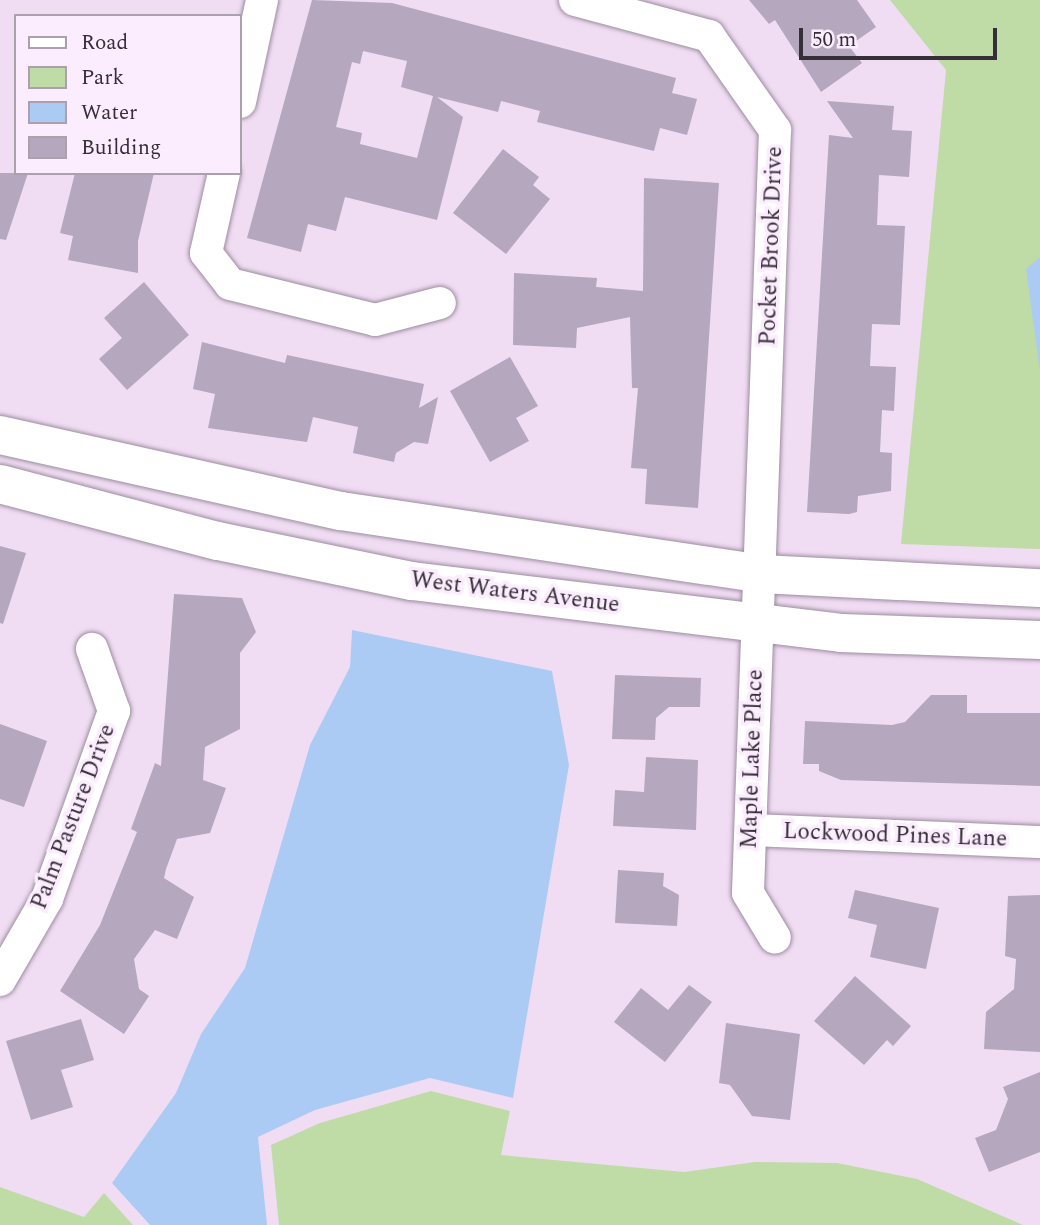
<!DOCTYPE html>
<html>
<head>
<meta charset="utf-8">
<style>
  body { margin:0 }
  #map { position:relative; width:1040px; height:1225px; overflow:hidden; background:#f0ddf3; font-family:Spectral,serif }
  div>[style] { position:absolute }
  .green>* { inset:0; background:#bfdca7 }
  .water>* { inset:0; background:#accbf4 }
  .building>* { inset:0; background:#b4a7be }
  .roads { filter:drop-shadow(0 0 2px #9d8ca0) drop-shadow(0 0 2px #9d8ca0) }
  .street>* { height:32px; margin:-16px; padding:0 16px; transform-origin:16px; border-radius:16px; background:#fff }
  .secondary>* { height:38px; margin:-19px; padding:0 19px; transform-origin:19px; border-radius:19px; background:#fff }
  span { translate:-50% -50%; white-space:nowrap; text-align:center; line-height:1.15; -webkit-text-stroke:7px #fbecfe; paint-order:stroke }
  .street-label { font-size:23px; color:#362f37 }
  .legend { position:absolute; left:14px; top:14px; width:228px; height:161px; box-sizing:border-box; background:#fbecfe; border:2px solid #aca0ae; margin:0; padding:9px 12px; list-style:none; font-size:21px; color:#362f37 }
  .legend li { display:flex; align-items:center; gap:14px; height:35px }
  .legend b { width:35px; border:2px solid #aca0ae }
  .scale { position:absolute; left:799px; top:28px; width:198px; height:32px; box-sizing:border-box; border:4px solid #362f37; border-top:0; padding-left:9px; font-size:21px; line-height:24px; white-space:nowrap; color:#362f37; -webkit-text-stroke:5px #fbecfe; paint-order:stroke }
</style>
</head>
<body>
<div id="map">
  <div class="green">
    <div style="clip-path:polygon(890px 0,1040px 0,1040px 549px,901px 544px,946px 70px)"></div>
    <div style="clip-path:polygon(431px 1091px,510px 1111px,501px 1155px,684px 1172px,755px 1162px,837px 1163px,917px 1179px,1023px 1225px,279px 1225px,271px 1145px,320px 1123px)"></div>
    <div style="clip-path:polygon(0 1187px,84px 1217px,104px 1193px,133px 1225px,0 1225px)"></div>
  </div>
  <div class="water">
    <div style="clip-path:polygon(1040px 257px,1040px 372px,1026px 269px)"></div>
    <div style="clip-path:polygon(352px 630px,552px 671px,569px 765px,513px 1098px,430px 1078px,315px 1110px,258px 1137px,267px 1225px,150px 1225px,112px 1183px,176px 1093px,201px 1034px,245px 968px,310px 745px,350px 667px)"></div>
  </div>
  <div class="building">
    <div style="clip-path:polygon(evenodd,312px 0,392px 3px,676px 78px,672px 93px,697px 99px,687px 135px,660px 128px,654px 151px,537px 122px,540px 111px,501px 101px,498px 112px,437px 97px,463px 117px,437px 220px,345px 197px,336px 231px,308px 224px,301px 252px,247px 238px,312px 0,363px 51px,407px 61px,401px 87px,433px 96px,417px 158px,360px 144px,362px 133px,336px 127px,352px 62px,360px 64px,363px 51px)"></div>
    <div style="clip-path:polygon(749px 0,857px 0,876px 27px,849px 46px,862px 63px,821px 92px,775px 20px,769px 24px)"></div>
    <div style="clip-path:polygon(827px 101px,894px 106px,892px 130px,912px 131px,909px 177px,879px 175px,877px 225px,905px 226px,900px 325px,872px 324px,870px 366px,896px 367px,894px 411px,882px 410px,880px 452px,892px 453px,891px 491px,858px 496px,857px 512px,849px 514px,807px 512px,829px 135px,853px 138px)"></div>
    <div style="clip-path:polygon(503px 149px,539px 177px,533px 185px,550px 199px,506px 254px,453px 213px)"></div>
    <div style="clip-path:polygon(0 173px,28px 173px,6px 240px,0 239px)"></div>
    <div style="clip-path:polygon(75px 173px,154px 173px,138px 241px,138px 273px,68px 260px,73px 236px,60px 233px)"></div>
    <div style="clip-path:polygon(644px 178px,719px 183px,698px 508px,645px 504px,647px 469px,631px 468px,638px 388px,632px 388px,630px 317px,577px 328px,576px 348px,513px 345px,514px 273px,597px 278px,596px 287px,643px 291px)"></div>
    <div style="clip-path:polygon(144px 282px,189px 335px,127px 390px,99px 359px,122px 338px,104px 318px)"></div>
    <div style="clip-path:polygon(202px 342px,285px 363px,287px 355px,424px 384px,419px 408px,438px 397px,428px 444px,414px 442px,396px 453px,394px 462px,353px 453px,358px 427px,313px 417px,307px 442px,208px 428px,215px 394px,193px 389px)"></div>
    <div style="clip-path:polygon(510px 357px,538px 406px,516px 418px,529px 441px,490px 462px,450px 391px)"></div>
    <div style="clip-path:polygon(0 546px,26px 553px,3px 624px,0 623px)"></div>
    <div style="clip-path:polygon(174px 594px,242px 598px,256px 632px,240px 653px,240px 729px,205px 747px,203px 780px,226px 788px,210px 833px,177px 839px,166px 869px,164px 878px,194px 897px,177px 939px,155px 930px,134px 959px,139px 989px,149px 996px,124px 1034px,60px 991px,100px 925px,137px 832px,131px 829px,155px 763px,161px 766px)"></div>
    <div style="clip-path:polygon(615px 675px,701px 678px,700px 707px,669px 707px,656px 718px,655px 740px,612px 739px)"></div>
    <div style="clip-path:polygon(931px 695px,967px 695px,967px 713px,1040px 713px,1040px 786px,841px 780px,819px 771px,819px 764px,803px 764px,805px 721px,892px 725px,905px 722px)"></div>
    <div style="clip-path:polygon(0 724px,47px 741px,24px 807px,0 799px)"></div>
    <div style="clip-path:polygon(646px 757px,698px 760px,696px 830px,613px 826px,615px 790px,644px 792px)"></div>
    <div style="clip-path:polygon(618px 870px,664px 873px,663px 886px,679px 895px,677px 926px,615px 923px)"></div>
    <div style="clip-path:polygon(855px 890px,939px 908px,926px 969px,870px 957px,877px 925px,848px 918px)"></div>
    <div style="clip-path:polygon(1040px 895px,1040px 1052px,984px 1049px,986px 1012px,1014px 989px,1016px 959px,1005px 956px,1008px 896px)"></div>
    <div style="clip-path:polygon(855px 976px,911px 1026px,893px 1046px,887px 1040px,864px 1065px,814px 1021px)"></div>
    <div style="clip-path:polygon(689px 985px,712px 1002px,665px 1062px,614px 1022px,641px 988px,668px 1010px)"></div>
    <div style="clip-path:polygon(81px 1019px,94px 1060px,61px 1070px,73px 1107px,31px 1120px,6px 1041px)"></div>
    <div style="clip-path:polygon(726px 1023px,800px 1034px,790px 1120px,752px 1116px,730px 1085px,719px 1083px)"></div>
    <div style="clip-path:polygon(1040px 1072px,1040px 1152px,989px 1172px,975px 1138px,996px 1130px,1008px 1099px,1003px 1087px)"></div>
  </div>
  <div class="roads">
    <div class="street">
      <div style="left:575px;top:0;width:139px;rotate:15deg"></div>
      <div style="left:709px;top:36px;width:115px;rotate:54.9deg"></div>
      <div style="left:775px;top:130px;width:763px;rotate:92.03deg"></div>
      <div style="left:748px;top:893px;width:52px;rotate:59deg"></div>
      <div style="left:240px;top:102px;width:104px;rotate:-77.8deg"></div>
      <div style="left:224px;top:173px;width:82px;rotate:102.7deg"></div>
      <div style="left:206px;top:253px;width:39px;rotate:52deg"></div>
      <div style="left:230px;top:284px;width:149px;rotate:13.9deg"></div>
      <div style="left:375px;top:320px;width:67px;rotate:-14.7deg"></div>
      <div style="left:751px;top:830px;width:289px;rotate:2.4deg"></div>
      <div style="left:0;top:980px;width:94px;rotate:-59.9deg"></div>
      <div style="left:47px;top:899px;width:200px;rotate:-70.4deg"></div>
      <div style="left:114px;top:711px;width:66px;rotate:-109.5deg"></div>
    </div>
    <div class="secondary">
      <div style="left:0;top:435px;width:349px;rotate:12.6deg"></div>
      <div style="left:341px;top:511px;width:425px;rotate:8.5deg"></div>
      <div style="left:761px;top:574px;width:279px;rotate:2.9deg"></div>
      <div style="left:0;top:484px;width:225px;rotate:14.7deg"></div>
      <div style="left:218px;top:541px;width:198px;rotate:11.7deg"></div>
      <div style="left:412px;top:581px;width:432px;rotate:6.9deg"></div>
      <div style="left:841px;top:633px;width:199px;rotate:2deg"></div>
    </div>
  </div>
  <div class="street-label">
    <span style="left:772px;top:246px;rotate:-88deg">Pocket Brook Drive</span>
    <span style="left:515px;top:593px;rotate:7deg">West Waters Avenue</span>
    <span style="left:753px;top:759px;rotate:-88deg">Maple Lake Place</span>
    <span style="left:74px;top:817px;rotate:-69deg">Palm Pasture Drive</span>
    <span style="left:895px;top:836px;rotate:2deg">Lockwood Pines Lane</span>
  </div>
  <ul class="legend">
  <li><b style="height:9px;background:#fff"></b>Road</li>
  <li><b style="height:19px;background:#bfdca7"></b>Park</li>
  <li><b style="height:19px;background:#accbf4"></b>Water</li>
  <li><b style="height:19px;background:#b4a7be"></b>Building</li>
  </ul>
  <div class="scale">50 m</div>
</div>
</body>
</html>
